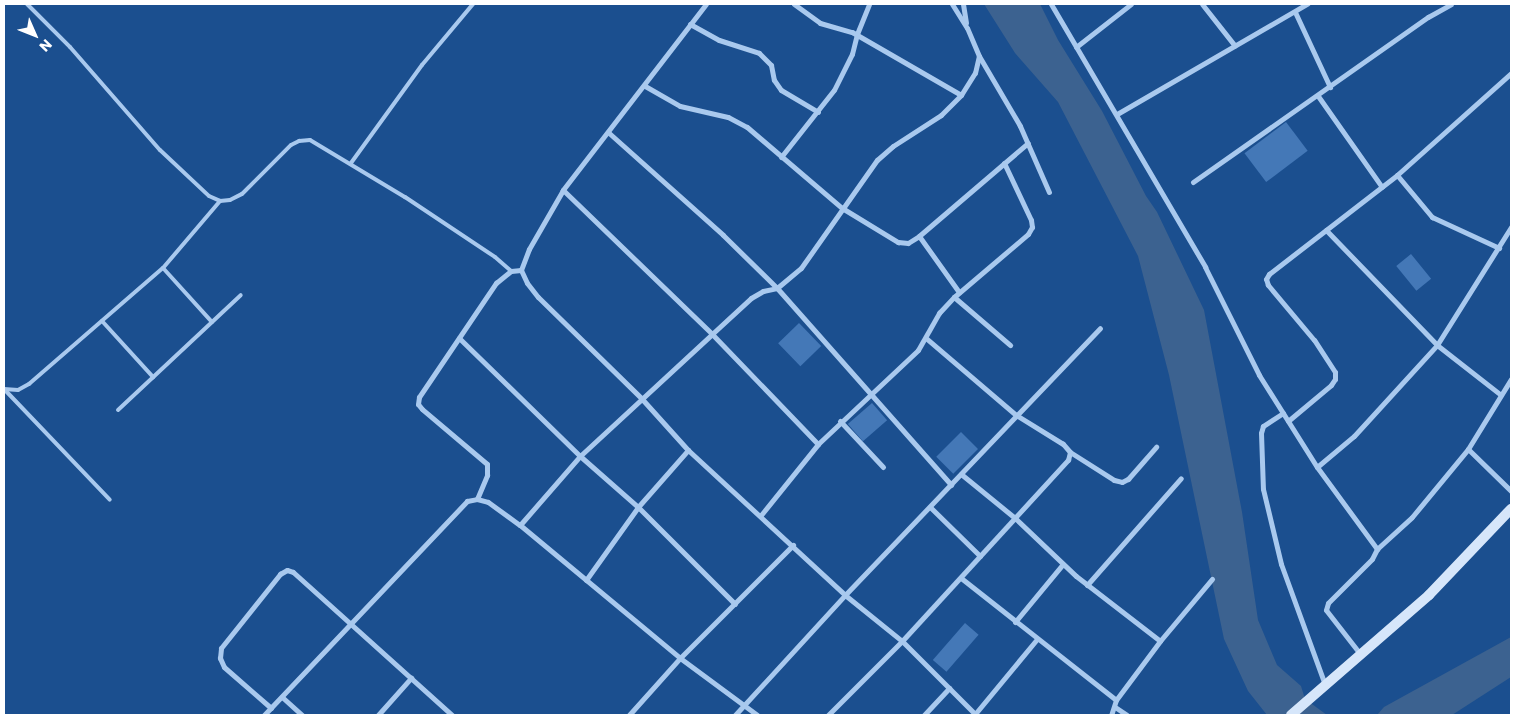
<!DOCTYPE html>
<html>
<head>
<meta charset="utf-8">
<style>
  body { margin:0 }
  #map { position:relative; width:1515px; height:719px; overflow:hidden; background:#1b4f8f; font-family:Poppins,sans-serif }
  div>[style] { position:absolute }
  .water>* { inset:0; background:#3c6290 }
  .building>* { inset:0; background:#4478b7; transform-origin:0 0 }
  .lane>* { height:4px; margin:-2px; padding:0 2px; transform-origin:2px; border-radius:2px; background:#a9c9ee }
  .street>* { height:5px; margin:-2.5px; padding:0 2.5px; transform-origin:2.5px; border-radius:2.5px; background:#a9c9ee }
  .secondary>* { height:10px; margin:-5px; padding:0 5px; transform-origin:5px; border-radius:5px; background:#d6e6fa }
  span { translate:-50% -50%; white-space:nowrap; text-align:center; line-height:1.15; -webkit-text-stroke:4px #1b4f8f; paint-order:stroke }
  .frame { position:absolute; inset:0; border:5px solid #fff; pointer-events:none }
  .north { position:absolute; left:10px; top:10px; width:50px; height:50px; -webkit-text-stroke:4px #1b4f8f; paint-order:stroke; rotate:134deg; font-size:14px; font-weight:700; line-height:20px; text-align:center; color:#fff }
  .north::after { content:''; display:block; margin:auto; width:18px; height:22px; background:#fff; clip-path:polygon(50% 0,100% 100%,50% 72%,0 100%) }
</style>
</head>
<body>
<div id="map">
  <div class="water">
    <div style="clip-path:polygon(984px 4px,1040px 4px,1058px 40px,1102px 111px,1146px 196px,1157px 212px,1204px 310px,1242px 512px,1258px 620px,1277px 665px,1301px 686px,1305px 699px,1327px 715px,1267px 715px,1248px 691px,1224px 639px,1169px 375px,1138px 256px,1058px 102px,1015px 53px)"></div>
    <div style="clip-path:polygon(1511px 637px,1511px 677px,1452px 715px,1377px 715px,1384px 707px)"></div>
  </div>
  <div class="building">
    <div style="left:1286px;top:122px;width:36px;height:52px;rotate:53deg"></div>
    <div style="left:1411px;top:254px;width:32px;height:19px;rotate:51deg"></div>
    <div style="left:799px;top:323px;width:32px;height:29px;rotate:46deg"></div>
    <div style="left:872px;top:403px;width:23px;height:32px;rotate:49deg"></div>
    <div style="left:961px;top:432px;width:24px;height:35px;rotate:45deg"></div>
    <div style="left:965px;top:623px;width:18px;height:49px;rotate:41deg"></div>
  </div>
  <div class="lane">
    <div style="left:27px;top:4px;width:61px;rotate:45deg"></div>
    <div style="left:70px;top:47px;width:137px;rotate:48.9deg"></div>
    <div style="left:160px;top:150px;width:67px;rotate:43.2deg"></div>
    <div style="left:209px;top:196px;width:12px;rotate:24deg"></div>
    <div style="left:220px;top:201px;width:10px;rotate:-6deg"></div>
    <div style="left:230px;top:200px;width:13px;rotate:-27deg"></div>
    <div style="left:242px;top:194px;width:69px;rotate:-45deg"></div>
    <div style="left:291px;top:145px;width:9px;rotate:-27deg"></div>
    <div style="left:299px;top:141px;width:11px;rotate:-5deg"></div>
    <div style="left:310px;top:140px;width:111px;rotate:31deg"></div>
    <div style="left:405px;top:197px;width:108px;rotate:33.7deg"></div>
    <div style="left:495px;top:257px;width:21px;rotate:41deg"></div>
    <div style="left:351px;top:163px;width:121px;rotate:-54.1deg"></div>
    <div style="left:422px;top:65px;width:80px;rotate:-50.1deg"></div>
    <div style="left:163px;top:268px;width:73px;rotate:47.8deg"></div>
    <div style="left:102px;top:321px;width:76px;rotate:47.7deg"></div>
    <div style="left:4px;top:389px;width:14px;rotate:4deg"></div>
    <div style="left:18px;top:390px;width:13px;rotate:-29deg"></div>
    <div style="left:29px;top:384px;width:177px;rotate:-40.9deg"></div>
    <div style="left:163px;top:268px;width:88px;rotate:-49.6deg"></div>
    <div style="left:4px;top:389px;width:153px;rotate:46.3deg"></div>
    <div style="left:118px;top:410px;width:168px;rotate:-43.1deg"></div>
  </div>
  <div class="street">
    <div style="left:706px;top:4px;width:235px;rotate:127.6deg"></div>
    <div style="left:563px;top:190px;width:68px;rotate:120deg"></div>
    <div style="left:529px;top:249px;width:22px;rotate:111deg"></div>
    <div style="left:521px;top:270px;width:14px;rotate:65deg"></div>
    <div style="left:527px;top:283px;width:18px;rotate:52deg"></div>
    <div style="left:538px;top:297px;width:146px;rotate:44.4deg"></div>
    <div style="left:642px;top:399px;width:69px;rotate:48deg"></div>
    <div style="left:688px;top:450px;width:214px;rotate:42.7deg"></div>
    <div style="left:845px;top:595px;width:73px;rotate:38.9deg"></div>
    <div style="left:902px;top:641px;width:105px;rotate:45deg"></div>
    <div style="left:794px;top:4px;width:32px;rotate:36deg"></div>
    <div style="left:820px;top:23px;width:33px;rotate:16deg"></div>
    <div style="left:852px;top:32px;width:126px;rotate:30deg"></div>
    <div style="left:963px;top:4px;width:19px;rotate:81deg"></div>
    <div style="left:1051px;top:4px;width:305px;rotate:59.6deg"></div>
    <div style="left:1205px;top:267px;width:121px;rotate:63.4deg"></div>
    <div style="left:1259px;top:375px;width:109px;rotate:57.8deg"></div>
    <div style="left:1317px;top:467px;width:102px;rotate:53.8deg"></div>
    <div style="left:1377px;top:549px;width:11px;rotate:117deg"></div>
    <div style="left:1372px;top:559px;width:62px;rotate:135deg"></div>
    <div style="left:1328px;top:603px;width:7px;rotate:106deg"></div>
    <div style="left:1326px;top:610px;width:57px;rotate:52.1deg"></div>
    <div style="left:1202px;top:4px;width:53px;rotate:51.8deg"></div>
    <div style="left:1295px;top:12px;width:83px;rotate:65deg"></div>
    <div style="left:690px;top:24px;width:33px;rotate:29deg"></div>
    <div style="left:719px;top:40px;width:42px;rotate:18deg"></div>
    <div style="left:759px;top:53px;width:17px;rotate:45deg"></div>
    <div style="left:771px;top:65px;width:15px;rotate:79deg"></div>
    <div style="left:774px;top:80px;width:12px;rotate:55deg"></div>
    <div style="left:781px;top:90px;width:43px;rotate:30.7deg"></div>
    <div style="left:1076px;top:47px;width:70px;rotate:-38deg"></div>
    <div style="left:979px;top:56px;width:81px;rotate:59.6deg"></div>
    <div style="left:1020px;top:126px;width:72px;rotate:66.3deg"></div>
    <div style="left:645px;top:86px;width:40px;rotate:29.7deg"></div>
    <div style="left:680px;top:106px;width:49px;rotate:12.9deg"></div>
    <div style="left:728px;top:117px;width:21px;rotate:28deg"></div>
    <div style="left:747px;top:127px;width:125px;rotate:40.5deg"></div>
    <div style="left:842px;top:208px;width:66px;rotate:31.3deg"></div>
    <div style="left:898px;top:242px;width:10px;rotate:6deg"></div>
    <div style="left:908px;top:243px;width:13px;rotate:-32deg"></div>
    <div style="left:919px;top:236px;width:143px;rotate:-40.5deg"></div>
    <div style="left:1318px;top:96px;width:111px;rotate:54.9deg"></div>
    <div style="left:1117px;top:114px;width:220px;rotate:-30.1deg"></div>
    <div style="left:609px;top:133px;width:153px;rotate:41.8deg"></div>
    <div style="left:723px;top:235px;width:76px;rotate:44.5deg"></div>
    <div style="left:777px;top:288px;width:263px;rotate:48.5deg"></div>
    <div style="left:781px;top:157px;width:85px;rotate:-51.7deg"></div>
    <div style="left:834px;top:90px;width:40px;rotate:-63.4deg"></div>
    <div style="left:852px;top:54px;width:21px;rotate:-76deg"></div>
    <div style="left:857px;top:34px;width:32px;rotate:-68deg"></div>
    <div style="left:1397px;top:175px;width:55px;rotate:50.2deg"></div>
    <div style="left:1432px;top:217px;width:74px;rotate:24.8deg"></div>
    <div style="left:1193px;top:182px;width:287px;rotate:-35.1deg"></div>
    <div style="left:1428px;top:17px;width:26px;rotate:-29deg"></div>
    <div style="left:563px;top:190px;width:207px;rotate:44deg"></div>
    <div style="left:712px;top:334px;width:153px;rotate:46.1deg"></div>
    <div style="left:1326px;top:230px;width:160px;rotate:46deg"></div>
    <div style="left:1437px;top:345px;width:81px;rotate:38deg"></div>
    <div style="left:919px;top:236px;width:69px;rotate:54.5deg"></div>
    <div style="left:954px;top:297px;width:74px;rotate:40.6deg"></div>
    <div style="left:459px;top:338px;width:169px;rotate:44.3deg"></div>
    <div style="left:580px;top:456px;width:77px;rotate:41.3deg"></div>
    <div style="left:638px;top:507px;width:137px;rotate:45deg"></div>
    <div style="left:1283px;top:413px;width:24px;rotate:147deg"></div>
    <div style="left:1263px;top:426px;width:7px;rotate:106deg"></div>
    <div style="left:1261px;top:433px;width:56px;rotate:88deg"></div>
    <div style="left:1263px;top:489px;width:77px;rotate:76.5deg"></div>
    <div style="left:1281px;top:564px;width:129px;rotate:70deg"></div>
    <div style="left:840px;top:421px;width:63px;rotate:46.9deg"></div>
    <div style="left:1288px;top:421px;width:56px;rotate:-39.9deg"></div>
    <div style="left:1331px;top:385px;width:7px;rotate:-56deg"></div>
    <div style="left:1335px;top:379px;width:7px;rotate:-90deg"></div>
    <div style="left:1335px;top:372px;width:38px;rotate:-123deg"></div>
    <div style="left:1314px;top:340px;width:72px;rotate:-129.9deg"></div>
    <div style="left:1268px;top:285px;width:6px;rotate:-108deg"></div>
    <div style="left:1266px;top:279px;width:6px;rotate:-59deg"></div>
    <div style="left:1269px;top:274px;width:162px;rotate:-37.7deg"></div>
    <div style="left:1397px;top:175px;width:153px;rotate:-41.8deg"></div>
    <div style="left:1468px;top:449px;width:60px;rotate:44.3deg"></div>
    <div style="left:1070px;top:452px;width:52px;rotate:32.5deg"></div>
    <div style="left:1114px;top:480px;width:8px;rotate:14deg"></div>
    <div style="left:1122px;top:482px;width:7px;rotate:-27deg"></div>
    <div style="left:1128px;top:479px;width:43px;rotate:-48.8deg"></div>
    <div style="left:1317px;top:467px;width:48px;rotate:-40deg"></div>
    <div style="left:1354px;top:436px;width:123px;rotate:-47.6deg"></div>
    <div style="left:1437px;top:345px;width:139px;rotate:-57.9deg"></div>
    <div style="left:961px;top:474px;width:70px;rotate:39.2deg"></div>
    <div style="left:1015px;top:518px;width:84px;rotate:43.6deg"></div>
    <div style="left:1076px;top:576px;width:106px;rotate:37.7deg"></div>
    <div style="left:477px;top:499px;width:26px;rotate:-67deg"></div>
    <div style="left:487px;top:475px;width:11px;rotate:-90deg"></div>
    <div style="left:487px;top:464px;width:85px;rotate:-139.8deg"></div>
    <div style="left:422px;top:409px;width:6px;rotate:-129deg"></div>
    <div style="left:418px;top:404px;width:7px;rotate:-82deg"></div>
    <div style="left:419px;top:397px;width:138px;rotate:-56deg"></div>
    <div style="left:496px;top:283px;width:19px;rotate:-39deg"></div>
    <div style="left:511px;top:271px;width:10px;rotate:-6deg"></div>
    <div style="left:930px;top:507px;width:70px;rotate:44.4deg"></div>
    <div style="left:761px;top:515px;width:91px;rotate:-51.2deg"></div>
    <div style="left:818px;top:444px;width:137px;rotate:-43.2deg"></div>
    <div style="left:918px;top:350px;width:43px;rotate:-60.4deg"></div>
    <div style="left:939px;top:313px;width:22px;rotate:-47deg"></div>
    <div style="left:954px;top:297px;width:97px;rotate:-40.4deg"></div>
    <div style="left:1028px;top:234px;width:8px;rotate:-60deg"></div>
    <div style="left:1032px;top:227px;width:7px;rotate:-98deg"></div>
    <div style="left:1031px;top:220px;width:63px;rotate:-115.3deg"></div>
    <div style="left:520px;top:525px;width:208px;rotate:39.7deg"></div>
    <div style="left:680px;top:658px;width:96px;rotate:36.5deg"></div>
    <div style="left:1377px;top:549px;width:47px;rotate:-42.4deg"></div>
    <div style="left:1412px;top:517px;width:88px;rotate:-50.5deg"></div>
    <div style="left:1468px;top:449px;width:82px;rotate:-58.4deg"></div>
    <div style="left:961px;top:578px;width:197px;rotate:38.2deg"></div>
    <div style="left:1116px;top:700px;width:16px;rotate:108deg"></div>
    <div style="left:586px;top:580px;width:90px;rotate:-54.5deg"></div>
    <div style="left:638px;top:507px;width:76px;rotate:-48.7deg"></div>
    <div style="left:1087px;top:585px;width:142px;rotate:-48.7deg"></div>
    <div style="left:1015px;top:622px;width:75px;rotate:-50.4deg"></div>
    <div style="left:282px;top:697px;width:27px;rotate:42deg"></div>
    <div style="left:1116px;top:700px;width:74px;rotate:-53.3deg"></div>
    <div style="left:1160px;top:641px;width:81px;rotate:-50deg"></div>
    <div style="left:1115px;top:707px;width:14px;rotate:34deg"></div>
    <div style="left:271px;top:708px;width:62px;rotate:-138.9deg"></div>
    <div style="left:224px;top:667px;width:10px;rotate:-114deg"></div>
    <div style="left:220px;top:658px;width:10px;rotate:-84deg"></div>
    <div style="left:221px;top:648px;width:95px;rotate:-51.4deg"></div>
    <div style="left:280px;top:574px;width:8px;rotate:-30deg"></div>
    <div style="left:287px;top:570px;width:6px;rotate:18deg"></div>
    <div style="left:293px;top:572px;width:214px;rotate:42deg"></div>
    <div style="left:975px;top:714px;width:97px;rotate:-50.4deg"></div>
    <div style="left:264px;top:715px;width:295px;rotate:-46.5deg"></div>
    <div style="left:467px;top:501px;width:10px;rotate:-11deg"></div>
    <div style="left:477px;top:499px;width:11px;rotate:15deg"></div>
    <div style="left:488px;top:502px;width:39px;rotate:36deg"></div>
    <div style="left:520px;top:525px;width:91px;rotate:-49deg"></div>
    <div style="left:580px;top:456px;width:180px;rotate:-42.7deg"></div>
    <div style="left:712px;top:334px;width:53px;rotate:-42.7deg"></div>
    <div style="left:751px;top:298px;width:14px;rotate:-30deg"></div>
    <div style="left:763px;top:291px;width:14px;rotate:-12deg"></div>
    <div style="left:777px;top:288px;width:31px;rotate:-40deg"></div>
    <div style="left:801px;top:268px;width:132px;rotate:-54.9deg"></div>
    <div style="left:877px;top:160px;width:21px;rotate:-41deg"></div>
    <div style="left:893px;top:146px;width:57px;rotate:-32.9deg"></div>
    <div style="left:941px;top:115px;width:28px;rotate:-45deg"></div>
    <div style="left:961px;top:95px;width:26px;rotate:-58deg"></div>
    <div style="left:975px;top:73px;width:17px;rotate:-77deg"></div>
    <div style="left:979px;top:56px;width:30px;rotate:-113deg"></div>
    <div style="left:967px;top:28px;width:28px;rotate:-122deg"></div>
    <div style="left:378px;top:715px;width:50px;rotate:-48.3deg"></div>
    <div style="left:629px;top:715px;width:76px;rotate:-48.2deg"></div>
    <div style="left:680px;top:658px;width:160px;rotate:-45deg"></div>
    <div style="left:735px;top:715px;width:163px;rotate:-47.5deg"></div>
    <div style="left:845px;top:595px;width:369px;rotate:-46.3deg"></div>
    <div style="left:828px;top:715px;width:105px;rotate:-45deg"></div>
    <div style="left:902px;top:641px;width:246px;rotate:-47.5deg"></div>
    <div style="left:1068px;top:460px;width:8px;rotate:-76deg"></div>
    <div style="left:1070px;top:452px;width:11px;rotate:-131deg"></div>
    <div style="left:1063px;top:444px;width:55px;rotate:-148.3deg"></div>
    <div style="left:1016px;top:415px;width:118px;rotate:-139.5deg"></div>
    <div style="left:924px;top:715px;width:37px;rotate:-47deg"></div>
  </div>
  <div class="secondary">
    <div style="left:1291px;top:715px;width:183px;rotate:-41deg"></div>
    <div style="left:1429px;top:595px;width:119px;rotate:-46.4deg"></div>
  </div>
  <div class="frame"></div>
  <div class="north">N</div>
</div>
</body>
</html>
